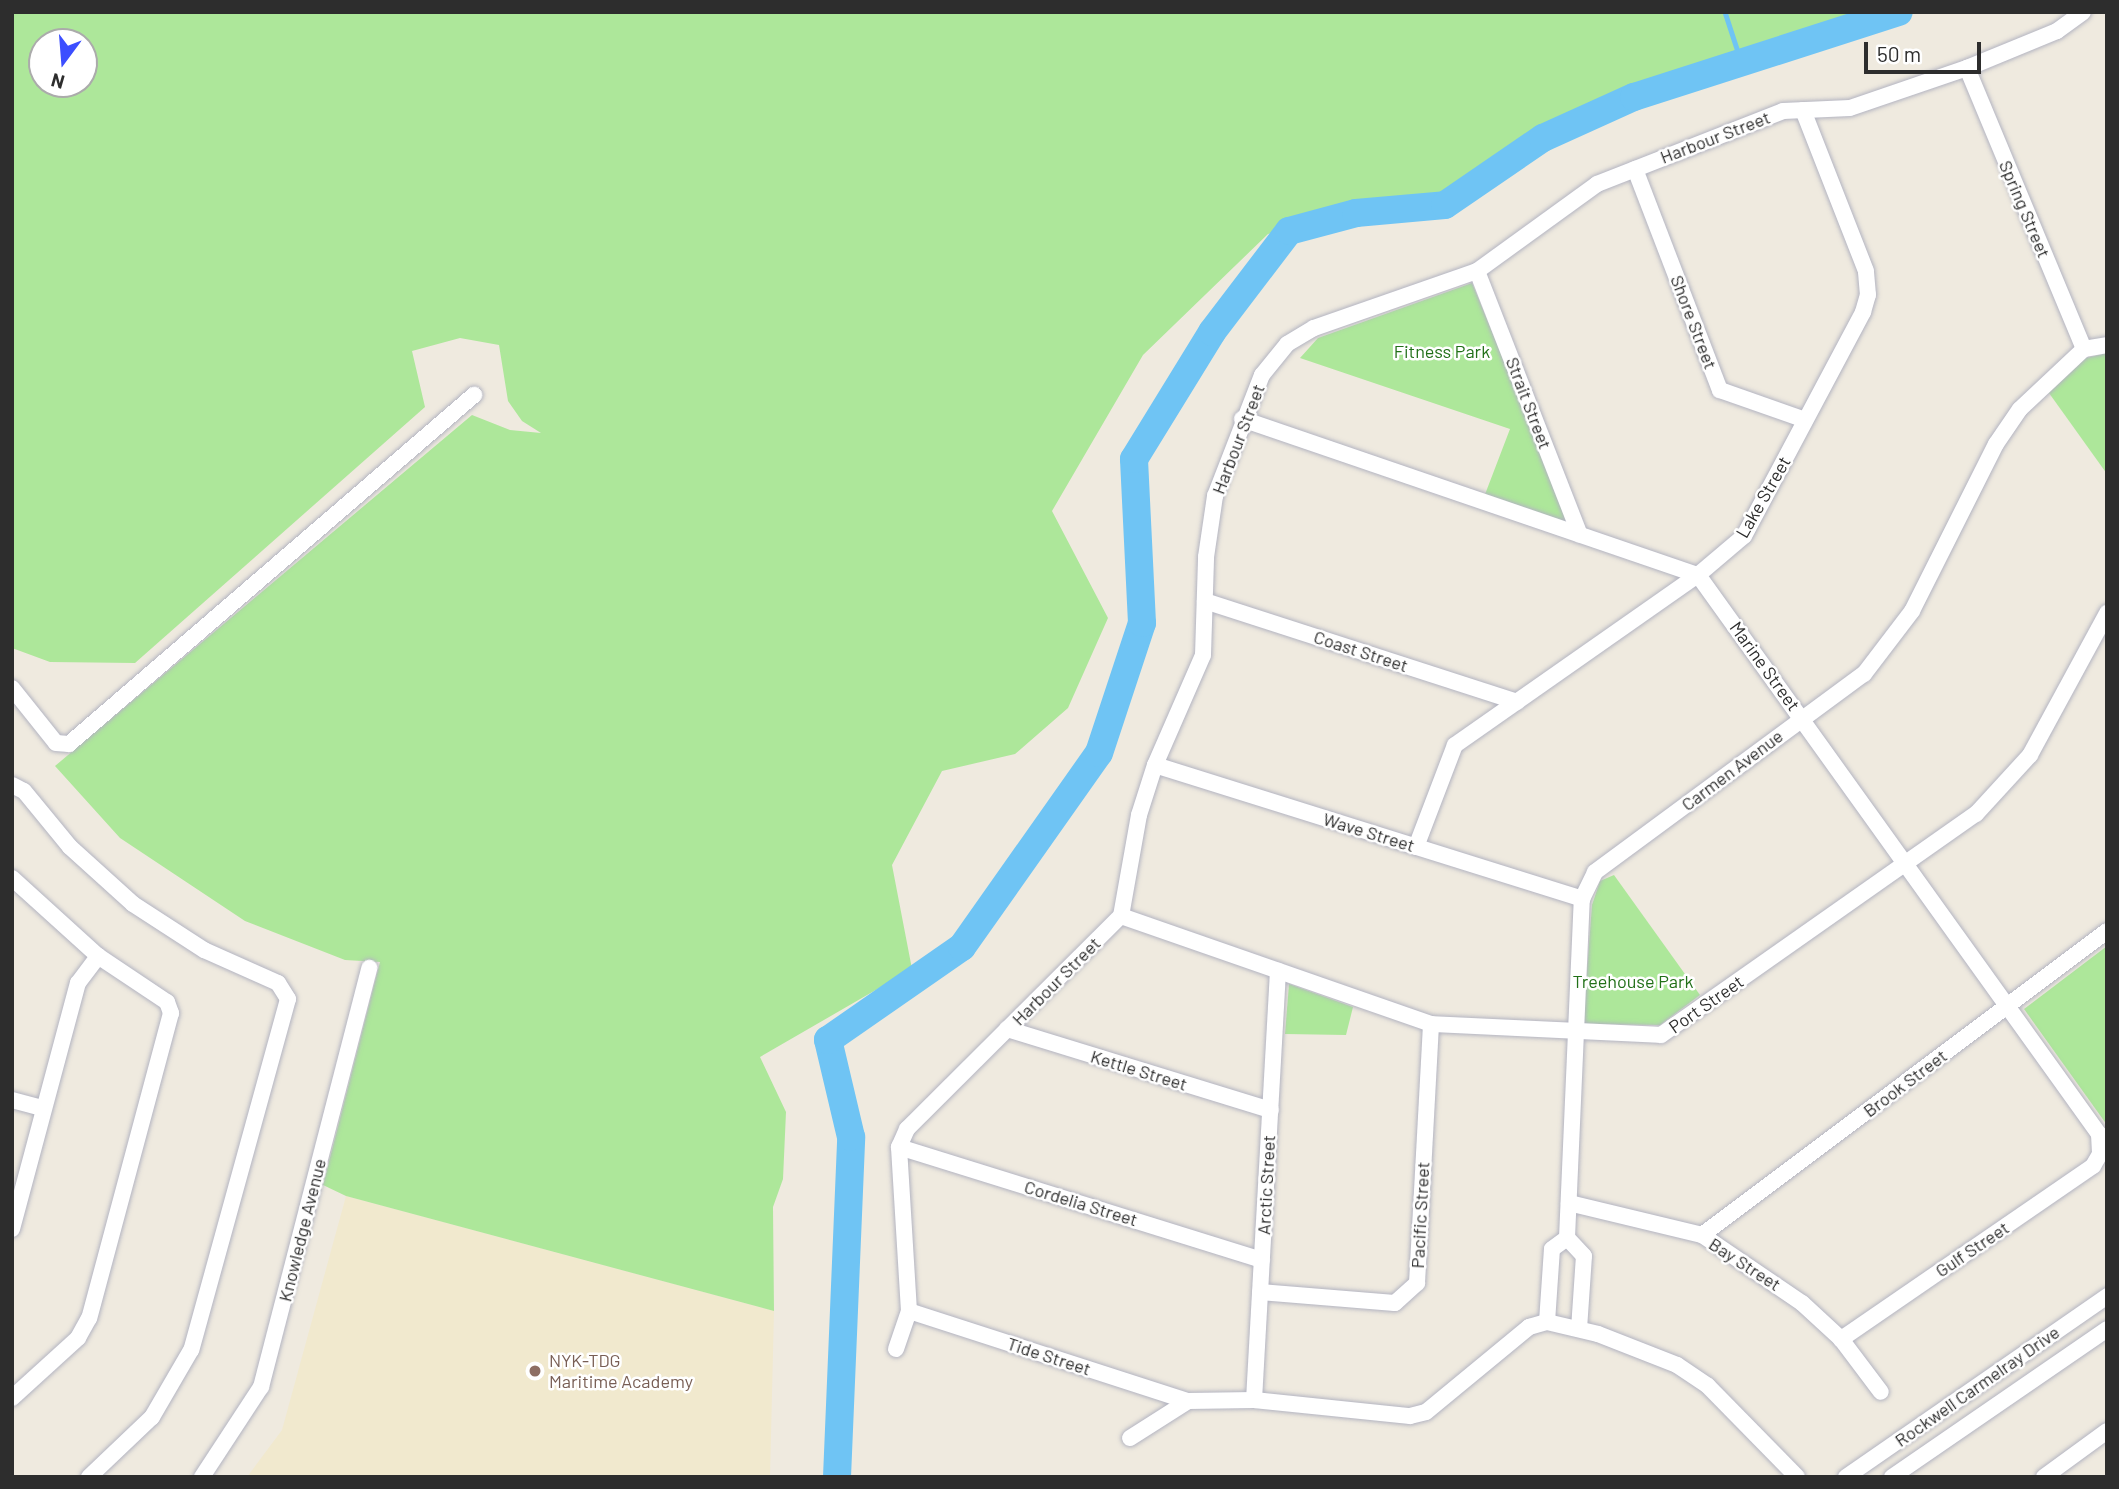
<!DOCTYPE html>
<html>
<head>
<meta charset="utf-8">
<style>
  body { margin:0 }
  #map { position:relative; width:2119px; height:1489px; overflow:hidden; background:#efeadf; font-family:Barlow,sans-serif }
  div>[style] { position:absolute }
  .education>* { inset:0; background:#f1e9ce }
  .green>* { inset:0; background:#ade79a }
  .stream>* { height:4.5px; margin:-2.25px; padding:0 2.25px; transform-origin:2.25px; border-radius:2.25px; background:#6fc4f4 }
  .river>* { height:28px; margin:-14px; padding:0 14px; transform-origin:14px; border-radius:14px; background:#6fc4f4 }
  .roads { filter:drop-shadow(0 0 2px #b3b4c1) drop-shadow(0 0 2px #b3b4c1) }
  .minor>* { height:16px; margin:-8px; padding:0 8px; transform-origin:8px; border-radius:8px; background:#fff }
  .dots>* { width:19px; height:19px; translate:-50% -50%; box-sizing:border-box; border:4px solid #fff; border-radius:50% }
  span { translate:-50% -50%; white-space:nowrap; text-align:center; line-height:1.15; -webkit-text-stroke:5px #fff; paint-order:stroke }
  .street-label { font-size:18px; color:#2d2d2d }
  .park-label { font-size:18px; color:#217018 }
  .education-label { font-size:18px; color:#785e54 }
  .left { translate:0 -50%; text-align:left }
  .frame { position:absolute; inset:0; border:14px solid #2d2d2d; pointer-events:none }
  .north { position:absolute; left:28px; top:28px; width:70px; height:70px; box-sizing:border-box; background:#fff; border:2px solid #ababab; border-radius:50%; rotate:196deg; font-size:19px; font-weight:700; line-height:28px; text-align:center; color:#2d2d2d }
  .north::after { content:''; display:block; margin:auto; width:24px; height:32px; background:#3c4eff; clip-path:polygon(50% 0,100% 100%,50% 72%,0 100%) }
  .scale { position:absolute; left:1864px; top:42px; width:117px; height:32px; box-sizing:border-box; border:4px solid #2d2d2d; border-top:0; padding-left:9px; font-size:21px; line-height:24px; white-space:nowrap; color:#2d2d2d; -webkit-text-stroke:5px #fff; paint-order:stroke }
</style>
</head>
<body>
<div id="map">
  <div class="education">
    <div style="clip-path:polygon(346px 1196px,774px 1311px,770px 1477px,247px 1477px,282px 1430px)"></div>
  </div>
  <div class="green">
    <div style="clip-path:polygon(evenodd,12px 12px,1899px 12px,1634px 97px,1543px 138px,1445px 205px,1356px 213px,1268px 234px,1143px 355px,1052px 511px,1108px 618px,1068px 708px,1015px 754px,942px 771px,892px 865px,912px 969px,760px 1057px,786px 1112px,783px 1179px,773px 1207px,774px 1311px,346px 1196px,323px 1185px,380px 962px,345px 960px,245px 921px,120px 838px,55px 766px,472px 415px,510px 430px,541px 433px,522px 421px,508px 401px,499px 345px,460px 338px,412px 351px,425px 407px,135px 663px,50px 662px,12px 648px,12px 12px,42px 42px,84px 42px,84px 84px,42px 84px,42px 42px)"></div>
    <div style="clip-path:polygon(1472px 283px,1572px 527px,1484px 497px,1510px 429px,1300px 358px,1318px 338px)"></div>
    <div style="clip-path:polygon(2107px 353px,2107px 474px,2049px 393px,2086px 358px)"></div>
    <div style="clip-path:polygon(1614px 875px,1700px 995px,1660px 1025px,1583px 1024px,1592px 905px,1600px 881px)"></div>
    <div style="clip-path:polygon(2107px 946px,2107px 1125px,2024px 1009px)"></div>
    <div style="clip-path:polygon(1289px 984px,1353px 1007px,1346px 1035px,1285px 1034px)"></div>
  </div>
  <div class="stream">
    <div style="left:1725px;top:12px;width:52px;rotate:71.9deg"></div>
  </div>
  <div class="river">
    <div style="left:837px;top:1477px;width:340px;rotate:-87.6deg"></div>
    <div style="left:851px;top:1137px;width:100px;rotate:-103.3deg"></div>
    <div style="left:828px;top:1040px;width:163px;rotate:-34.8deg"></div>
    <div style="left:962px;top:947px;width:237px;rotate:-54.8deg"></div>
    <div style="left:1099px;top:753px;width:137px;rotate:-71.7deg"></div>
    <div style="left:1142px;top:623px;width:164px;rotate:-92.8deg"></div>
    <div style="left:1134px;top:459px;width:149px;rotate:-58.4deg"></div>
    <div style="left:1212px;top:332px;width:127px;rotate:-52.7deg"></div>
    <div style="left:1289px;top:231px;width:69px;rotate:-15deg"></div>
    <div style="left:1356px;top:213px;width:89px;rotate:-5.1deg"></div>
    <div style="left:1445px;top:205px;width:119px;rotate:-34.4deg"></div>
    <div style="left:1543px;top:138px;width:100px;rotate:-24.3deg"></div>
    <div style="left:1634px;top:97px;width:278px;rotate:-17.8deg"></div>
  </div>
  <div class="roads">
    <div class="minor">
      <div style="left:1967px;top:68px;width:304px;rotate:67.4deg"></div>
      <div style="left:1635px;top:169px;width:237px;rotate:69deg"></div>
      <div style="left:1720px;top:390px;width:90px;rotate:19.4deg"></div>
      <div style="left:1477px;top:271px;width:283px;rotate:68.7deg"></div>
      <div style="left:1242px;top:419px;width:482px;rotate:18.9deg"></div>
      <div style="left:1698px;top:575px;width:688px;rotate:54.35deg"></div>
      <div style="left:2099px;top:1134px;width:20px;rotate:87deg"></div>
      <div style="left:2100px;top:1154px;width:14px;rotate:120deg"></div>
      <div style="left:2093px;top:1166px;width:306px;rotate:145.5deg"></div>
      <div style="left:1205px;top:601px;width:328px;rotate:17.9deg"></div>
      <div style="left:12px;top:688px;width:70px;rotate:51.3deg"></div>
      <div style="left:56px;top:743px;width:13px;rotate:4deg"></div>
      <div style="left:69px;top:744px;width:535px;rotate:-40.75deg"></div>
      <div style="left:1155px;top:765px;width:448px;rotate:17.4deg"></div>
      <div style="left:12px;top:785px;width:13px;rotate:27deg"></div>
      <div style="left:24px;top:791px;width:72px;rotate:50.6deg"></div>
      <div style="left:70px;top:847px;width:85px;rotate:42.1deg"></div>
      <div style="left:133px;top:904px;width:85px;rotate:32.9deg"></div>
      <div style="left:204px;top:950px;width:81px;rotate:24deg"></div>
      <div style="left:278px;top:983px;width:19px;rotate:58deg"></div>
      <div style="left:288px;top:999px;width:364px;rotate:105.4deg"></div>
      <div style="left:191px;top:1350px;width:78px;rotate:120.2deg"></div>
      <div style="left:152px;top:1417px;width:87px;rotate:136.4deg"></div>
      <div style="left:1416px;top:847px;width:109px;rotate:-69.1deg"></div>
      <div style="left:1455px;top:745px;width:297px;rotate:-35deg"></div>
      <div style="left:1698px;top:575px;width:60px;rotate:-40.3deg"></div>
      <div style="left:1744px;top:536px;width:254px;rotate:-62deg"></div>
      <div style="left:1863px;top:312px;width:18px;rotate:-74deg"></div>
      <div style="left:1868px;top:295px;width:24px;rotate:-95deg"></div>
      <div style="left:1866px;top:271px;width:173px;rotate:-111.4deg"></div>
      <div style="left:12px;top:878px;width:116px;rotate:42.2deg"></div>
      <div style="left:98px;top:956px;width:83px;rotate:33.7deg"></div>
      <div style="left:167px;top:1002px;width:12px;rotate:70deg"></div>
      <div style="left:171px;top:1013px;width:316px;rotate:105deg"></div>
      <div style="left:89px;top:1318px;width:23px;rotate:119deg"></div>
      <div style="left:78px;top:1338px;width:89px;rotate:137.7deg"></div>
      <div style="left:1121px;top:916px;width:328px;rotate:19.2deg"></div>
      <div style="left:1431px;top:1024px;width:230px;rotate:2.7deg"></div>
      <div style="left:1661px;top:1035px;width:385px;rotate:-35.1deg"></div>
      <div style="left:1976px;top:814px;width:80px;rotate:-47.5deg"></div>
      <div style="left:2030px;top:755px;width:162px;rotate:-61.5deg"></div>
      <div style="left:1007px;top:1029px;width:276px;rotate:17.1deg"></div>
      <div style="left:12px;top:1100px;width:31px;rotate:15deg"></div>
      <div style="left:899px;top:1147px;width:380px;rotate:17.3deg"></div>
      <div style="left:1569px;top:1203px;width:137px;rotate:13.5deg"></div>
      <div style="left:1702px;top:1235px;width:121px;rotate:34.2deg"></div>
      <div style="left:1802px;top:1303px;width:53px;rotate:42.7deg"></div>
      <div style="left:1841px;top:1339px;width:66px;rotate:53deg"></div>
      <div style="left:12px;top:1229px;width:255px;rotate:-75deg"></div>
      <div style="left:78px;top:983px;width:34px;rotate:-53deg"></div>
      <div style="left:1702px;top:1235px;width:506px;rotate:-36.89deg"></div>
      <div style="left:1260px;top:1292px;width:135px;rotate:4.7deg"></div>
      <div style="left:1395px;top:1303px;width:30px;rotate:-42deg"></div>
      <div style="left:1417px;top:1283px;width:259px;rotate:-86.9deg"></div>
      <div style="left:909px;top:1311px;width:293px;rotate:17.9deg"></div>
      <div style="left:1547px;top:1322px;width:73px;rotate:-86.1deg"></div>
      <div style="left:1552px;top:1249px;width:19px;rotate:-36deg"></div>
      <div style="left:1579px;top:1329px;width:73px;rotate:-86.1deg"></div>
      <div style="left:1584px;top:1256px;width:25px;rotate:-133deg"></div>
      <div style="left:1567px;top:1238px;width:339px;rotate:-87.5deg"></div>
      <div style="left:1582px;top:899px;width:30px;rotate:-64deg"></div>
      <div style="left:1595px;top:872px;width:334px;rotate:-36.4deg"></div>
      <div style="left:1864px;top:674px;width:79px;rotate:-52.7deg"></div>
      <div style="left:1912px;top:611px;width:187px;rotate:-63.3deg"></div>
      <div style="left:1996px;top:444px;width:42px;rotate:-55.6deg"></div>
      <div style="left:2020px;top:409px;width:88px;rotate:-43.2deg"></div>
      <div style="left:2084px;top:349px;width:23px;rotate:-10deg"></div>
      <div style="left:896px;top:1349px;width:40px;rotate:-71.1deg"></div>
      <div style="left:909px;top:1311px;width:164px;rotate:-93.5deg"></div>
      <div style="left:899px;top:1147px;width:20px;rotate:-66deg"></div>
      <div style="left:907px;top:1129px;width:302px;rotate:-44.9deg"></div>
      <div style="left:1121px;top:916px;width:103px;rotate:-79.9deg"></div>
      <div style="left:1139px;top:815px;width:52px;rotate:-72.3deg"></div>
      <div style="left:1155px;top:765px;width:120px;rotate:-66.4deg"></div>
      <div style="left:1203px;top:655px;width:98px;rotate:-88.2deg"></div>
      <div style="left:1206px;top:557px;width:62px;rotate:-81.6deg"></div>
      <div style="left:1215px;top:496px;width:130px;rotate:-68.8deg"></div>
      <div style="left:1262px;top:375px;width:40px;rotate:-51deg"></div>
      <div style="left:1287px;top:344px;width:31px;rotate:-31deg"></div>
      <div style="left:1314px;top:328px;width:173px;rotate:-19.3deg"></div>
      <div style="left:1477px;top:271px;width:148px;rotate:-35.9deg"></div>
      <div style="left:1597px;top:184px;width:200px;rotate:-21.4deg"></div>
      <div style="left:1783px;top:111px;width:67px;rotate:-2.6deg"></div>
      <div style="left:1850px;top:108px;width:124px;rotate:-18.9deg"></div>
      <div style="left:1967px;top:68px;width:97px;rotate:-22.3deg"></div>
      <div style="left:2057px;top:31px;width:32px;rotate:-36deg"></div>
      <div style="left:1254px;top:1400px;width:430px;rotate:-86.8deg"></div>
      <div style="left:1130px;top:1438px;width:69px;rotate:-32.5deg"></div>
      <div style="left:1188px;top:1401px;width:66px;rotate:-0.9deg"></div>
      <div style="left:1254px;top:1400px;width:157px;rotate:5.9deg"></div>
      <div style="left:1410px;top:1416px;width:16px;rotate:-14deg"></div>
      <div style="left:1426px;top:1412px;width:134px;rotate:-39.5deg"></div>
      <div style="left:1529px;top:1327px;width:19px;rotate:-16deg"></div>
      <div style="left:1547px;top:1322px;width:52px;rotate:13.2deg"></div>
      <div style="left:1598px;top:1334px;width:85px;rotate:21.4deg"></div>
      <div style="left:1677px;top:1365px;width:37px;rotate:34deg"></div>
      <div style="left:1708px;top:1386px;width:127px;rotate:45.6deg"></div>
      <div style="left:202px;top:1477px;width:108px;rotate:-56.8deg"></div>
      <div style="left:261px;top:1387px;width:433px;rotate:-75.5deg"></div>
      <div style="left:1846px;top:1477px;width:318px;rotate:-34.7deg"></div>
      <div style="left:1892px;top:1477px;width:261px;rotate:-34.5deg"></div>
      <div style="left:2044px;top:1477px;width:78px;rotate:-36.1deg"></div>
    </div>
  </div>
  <div class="dots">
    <div style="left:535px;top:1371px;background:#8d6e63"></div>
  </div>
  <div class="street-label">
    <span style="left:1715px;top:137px;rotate:-21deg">Harbour Street</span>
    <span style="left:2025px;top:209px;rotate:67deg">Spring Street</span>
    <span style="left:1694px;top:322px;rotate:69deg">Shore Street</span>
    <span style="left:1529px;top:403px;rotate:69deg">Strait Street</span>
    <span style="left:1238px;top:439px;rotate:-69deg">Harbour Street</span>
    <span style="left:1763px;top:497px;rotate:-60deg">Lake Street</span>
    <span style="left:1361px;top:651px;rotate:18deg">Coast Street</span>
    <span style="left:1765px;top:666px;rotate:54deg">Marine Street</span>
    <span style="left:1732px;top:770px;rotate:-37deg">Carmen Avenue</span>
    <span style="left:1369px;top:832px;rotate:17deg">Wave Street</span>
    <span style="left:1056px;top:981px;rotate:-45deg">Harbour Street</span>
    <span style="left:1706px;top:1004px;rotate:-35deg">Port Street</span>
    <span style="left:1139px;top:1070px;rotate:17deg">Kettle Street</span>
    <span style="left:1905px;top:1083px;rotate:-37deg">Brook Street</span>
    <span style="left:1266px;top:1185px;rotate:-87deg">Arctic Street</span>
    <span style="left:1081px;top:1203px;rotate:17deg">Cordelia Street</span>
    <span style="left:1420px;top:1215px;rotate:-87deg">Pacific Street</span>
    <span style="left:302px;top:1230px;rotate:-76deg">Knowledge Avenue</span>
    <span style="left:1972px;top:1249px;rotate:-34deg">Gulf Street</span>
    <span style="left:1745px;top:1264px;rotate:33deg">Bay Street</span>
    <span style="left:1049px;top:1356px;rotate:18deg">Tide Street</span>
    <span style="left:1977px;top:1386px;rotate:-35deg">Rockwell Carmelray Drive</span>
  </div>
  <div class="park-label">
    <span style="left:1442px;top:351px">Fitness Park</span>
    <span style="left:1633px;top:981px">Treehouse Park</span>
  </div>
  <div class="education-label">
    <span class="left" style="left:549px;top:1371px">NYK-TDG<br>Maritime Academy</span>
  </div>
  <div class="frame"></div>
  <div class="north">N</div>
  <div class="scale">50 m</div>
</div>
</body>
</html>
